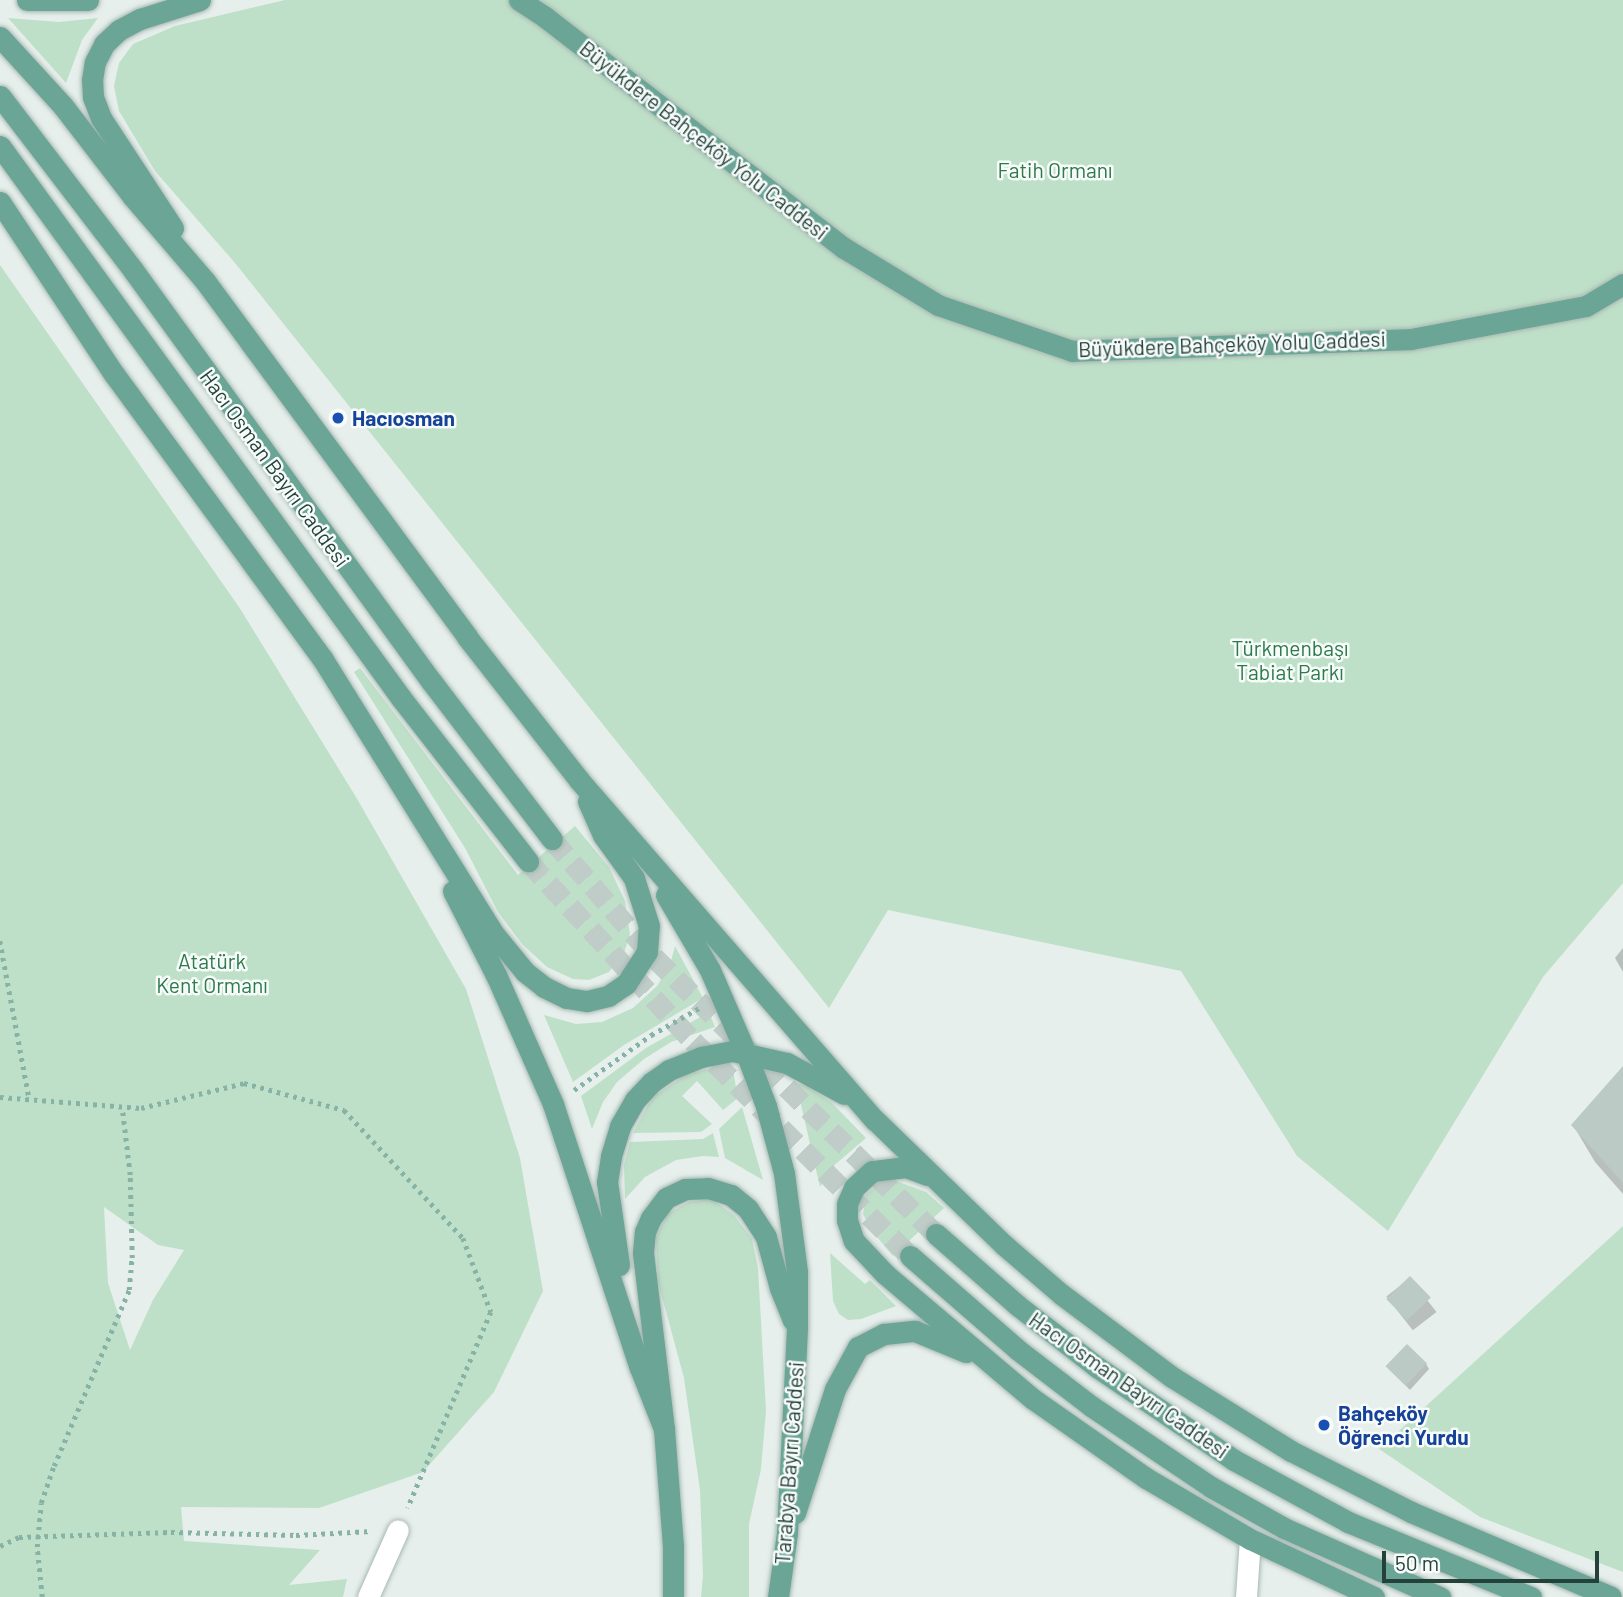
<!DOCTYPE html>
<html>
<head>
<meta charset="utf-8">
<style>
  body { margin:0 }
  #map { position:relative; width:1623px; height:1597px; overflow:hidden; background:#e6efeb; font-family:Barlow,sans-serif }
  div>[style] { position:absolute }
  .green>* { inset:0; background:#bfe0c8 }
  .shadow>* { inset:0; background:#0003; transform-origin:0 0 }
  .building>* { inset:0; background:#bbcac4; transform-origin:0 0 }
  .major-tunnel>* { height:21px; margin-top:-10.5px; transform-origin:0; background:repeating-linear-gradient(90deg,#bfccc8 0 21px,transparent 0 31px) }
  .path>* { height:4.5px; margin-top:-2.25px; transform-origin:0; background:repeating-linear-gradient(90deg,#86b3a5 0 3.5px,transparent 0 8.5px) }
  .roads { filter:drop-shadow(0 0 2px #a8b8b2) drop-shadow(0 0 2px #a8b8b2) }
  .minor>* { height:21px; margin:-10.5px; padding:0 10.5px; transform-origin:10.5px; border-radius:10.5px; background:#fff }
  .major>* { height:21px; margin:-10.5px; padding:0 10.5px; transform-origin:10.5px; border-radius:10.5px; background:#6aa596 }
  .path-bridge>* { height:4.5px; margin-top:-2.25px; transform-origin:0; background:repeating-linear-gradient(90deg,#86b3a5 0 3.5px,transparent 0 8.5px) }
  .dots>* { width:19px; height:19px; translate:-50% -50%; box-sizing:border-box; border:4px solid #f7fbf9; border-radius:50% }
  span { translate:-50% -50%; white-space:nowrap; text-align:center; line-height:1.15; -webkit-text-stroke:5px #f7fbf9; paint-order:stroke }
  .street-label { font-size:21px; color:#24423a }
  .park-label { font-size:21px; color:#2d7a4b }
  .transit-label { font-size:21px; color:#164399; font-weight:700 }
  .left { translate:0 -50%; text-align:left }
  .scale { position:absolute; left:1382px; top:1551px; width:217px; height:32px; box-sizing:border-box; border:4px solid #24423a; border-top:0; padding-left:9px; font-size:21px; line-height:24px; white-space:nowrap; color:#24423a; -webkit-text-stroke:5px #f7fbf9; paint-order:stroke }
</style>
</head>
<body>
<div id="map">
  <div class="green">
    <div style="clip-path:polygon(285px 0,1623px 0,1623px 883px,1543px 977px,1388px 1231px,1297px 1156px,1181px 971px,888px 910px,829px 1008px,235px 263px,155px 171px,119px 111px,114px 86px,119px 63px,133px 44px,175px 26px)"></div>
    <div style="clip-path:polygon(8px 18px,59px 22px,98px 18px,82px 40px,66px 83px)"></div>
    <div style="clip-path:polygon(evenodd,0 265px,239px 607px,356px 797px,466px 989px,520px 1158px,543px 1291px,494px 1392px,423px 1472px,319px 1508px,181px 1507px,184px 1541px,320px 1550px,289px 1585px,347px 1579px,343px 1597px,0 1597px,0 265px,104px 1207px,158px 1245px,184px 1250px,153px 1300px,130px 1350px,108px 1283px,104px 1207px)"></div>
    <div style="clip-path:polygon(360px 668px,518px 875px,575px 826px,609px 867px,625px 901px,630px 934px,624px 953px,609px 972px,589px 980px,573px 979px,547px 967px,522px 944px,498px 912px,465px 848px,354px 672px)"></div>
    <div style="clip-path:polygon(675px 946px,703px 998px,624px 1045px,573px 1082px,544px 1015px,576px 1024px,602px 1022px,633px 1008px,657px 986px,670px 965px)"></div>
    <div style="clip-path:polygon(709px 1012px,715px 1027px,671px 1042px,644px 1059px,617px 1082px,603px 1102px,592px 1129px,581px 1096px,646px 1048px)"></div>
    <div style="clip-path:polygon(714px 1068px,733px 1071px,738px 1098px,723px 1110px,697px 1081px,682px 1096px,712px 1124px,701px 1132px,633px 1133px,648px 1105px,656px 1095px,689px 1073px)"></div>
    <div style="clip-path:polygon(796px 1083px,807px 1086px,832px 1103px,866px 1138px,831px 1168px,820px 1187px)"></div>
    <div style="clip-path:polygon(742px 1107px,763px 1180px,725px 1158px,719px 1129px)"></div>
    <div style="clip-path:polygon(713px 1133px,719px 1157px,703px 1156px,676px 1160px,645px 1177px,625px 1199px,624px 1165px,630px 1142px,703px 1139px)"></div>
    <div style="clip-path:polygon(896px 1181px,926px 1192px,944px 1208px,893px 1256px,871px 1230px,863px 1214px,866px 1195px,878px 1184px)"></div>
    <div style="clip-path:polygon(711px 1199px,734px 1215px,752px 1239px,758px 1268px,766px 1411px,761px 1469px,749px 1524px,749px 1597px,701px 1597px,703px 1575px,700px 1490px,684px 1378px,658px 1282px,656px 1237px,667px 1214px,689px 1202px)"></div>
    <div style="clip-path:polygon(1623px 1226px,1623px 1572px,1480px 1517px,1379px 1449px)"></div>
    <div style="clip-path:polygon(830px 1253px,865px 1284px,870px 1280px,896px 1306px,861px 1319px,848px 1320px,839px 1314px,833px 1301px)"></div>
  </div>
  <div class="shadow">
    <div style="clip-path:polygon(1623px 948px,1623px 972px,1615px 958px)"></div>
    <div style="clip-path:polygon(1623px 1069px,1623px 1194px,1595px 1162px,1573px 1125px)"></div>
    <div style="left:1410px;top:1278px;width:43px;height:30px;rotate:52deg"></div>
    <div style="clip-path:polygon(1426px 1364px,1429px 1369px,1410px 1390px,1388px 1367px)"></div>
  </div>
  <div class="building">
    <div style="clip-path:polygon(1623px 1066px,1623px 1183px,1571px 1125px)"></div>
    <div style="left:1410px;top:1276px;width:30px;height:33px;rotate:46deg"></div>
    <div style="left:1407px;top:1344px;width:28px;height:31px;rotate:44deg"></div>
  </div>
  <div class="major-tunnel">
    <div style="left:552px;top:839px;width:156px;rotate:49.2deg"></div>
    <div style="left:654px;top:957px;width:395px;rotate:44.5deg"></div>
    <div style="left:528px;top:861px;width:244px;rotate:47.5deg"></div>
    <div style="left:693px;top:1041px;width:305px;rotate:44.7deg"></div>
  </div>
  <div class="path">
    <div style="left:0;top:941px;width:159px;rotate:79.5deg"></div>
    <div style="left:574px;top:1090px;width:95px;rotate:-35.5deg"></div>
    <div style="left:651px;top:1035px;width:57px;rotate:-29.2deg"></div>
    <div style="left:0;top:1097px;width:141px;rotate:4.5deg"></div>
    <div style="left:141px;top:1108px;width:106px;rotate:-13.6deg"></div>
    <div style="left:244px;top:1083px;width:104px;rotate:15.1deg"></div>
    <div style="left:344px;top:1110px;width:175px;rotate:47.1deg"></div>
    <div style="left:463px;top:1238px;width:79px;rotate:69.3deg"></div>
    <div style="left:491px;top:1312px;width:213px;rotate:113deg"></div>
    <div style="left:0;top:1546px;width:21px;rotate:-25deg"></div>
    <div style="left:19px;top:1537px;width:152px;rotate:-1.9deg"></div>
    <div style="left:171px;top:1532px;width:125px;rotate:1.4deg"></div>
    <div style="left:296px;top:1535px;width:76px;rotate:-3deg"></div>
  </div>
  <div class="roads">
    <div class="minor">
      <div style="left:368px;top:1597px;width:73px;rotate:-65.9deg"></div>
      <div style="left:1246px;top:1597px;width:58px;rotate:-86.1deg"></div>
    </div>
    <div class="major">
      <div style="left:27px;top:0;width:61px"></div>
      <div style="left:519px;top:0;width:31px;rotate:33deg"></div>
      <div style="left:545px;top:17px;width:378px;rotate:37.7deg"></div>
      <div style="left:844px;top:248px;width:110px;rotate:31.2deg"></div>
      <div style="left:938px;top:305px;width:142px;rotate:18.9deg"></div>
      <div style="left:1072px;top:351px;width:339px;rotate:-2deg"></div>
      <div style="left:1411px;top:339px;width:178px;rotate:-10.7deg"></div>
      <div style="left:1586px;top:306px;width:43px;rotate:-30.7deg"></div>
      <div style="left:0;top:37px;width:93px;rotate:47.6deg"></div>
      <div style="left:63px;top:106px;width:115px;rotate:52.4deg"></div>
      <div style="left:133px;top:197px;width:111px;rotate:49.4deg"></div>
      <div style="left:205px;top:281px;width:442px;rotate:53.6deg"></div>
      <div style="left:467px;top:637px;width:182px;rotate:51.9deg"></div>
      <div style="left:579px;top:780px;width:451px;rotate:49deg"></div>
      <div style="left:875px;top:1120px;width:180px;rotate:44.1deg"></div>
      <div style="left:1004px;top:1245px;width:75px;rotate:40.7deg"></div>
      <div style="left:1061px;top:1294px;width:139px;rotate:36.8deg"></div>
      <div style="left:1172px;top:1377px;width:140px;rotate:31.9deg"></div>
      <div style="left:1291px;top:1451px;width:135px;rotate:26.9deg"></div>
      <div style="left:1411px;top:1512px;width:217px;rotate:23deg"></div>
      <div style="left:0;top:96px;width:219px;rotate:52.6deg"></div>
      <div style="left:133px;top:270px;width:508px;rotate:54.06deg"></div>
      <div style="left:431px;top:681px;width:199px;rotate:52.6deg"></div>
      <div style="left:0;top:146px;width:682px;rotate:54deg"></div>
      <div style="left:401px;top:698px;width:207px;rotate:52.1deg"></div>
      <div style="left:0;top:202px;width:206px;rotate:56.5deg"></div>
      <div style="left:114px;top:374px;width:352px;rotate:53.8deg"></div>
      <div style="left:322px;top:658px;width:324px;rotate:58.1deg"></div>
      <div style="left:493px;top:933px;width:50px;rotate:50.6deg"></div>
      <div style="left:525px;top:972px;width:24px;rotate:38deg"></div>
      <div style="left:544px;top:987px;width:25px;rotate:26deg"></div>
      <div style="left:567px;top:998px;width:20px;rotate:9deg"></div>
      <div style="left:587px;top:1001px;width:22px;rotate:-13deg"></div>
      <div style="left:608px;top:996px;width:22px;rotate:-34deg"></div>
      <div style="left:626px;top:984px;width:38px;rotate:-57deg"></div>
      <div style="left:647px;top:952px;width:26px;rotate:-86deg"></div>
      <div style="left:649px;top:926px;width:50px;rotate:-107.4deg"></div>
      <div style="left:634px;top:878px;width:53px;rotate:-125.8deg"></div>
      <div style="left:603px;top:835px;width:37px;rotate:-114deg"></div>
      <div style="left:173px;top:228px;width:131px;rotate:-123.2deg"></div>
      <div style="left:101px;top:118px;width:22px;rotate:-111deg"></div>
      <div style="left:93px;top:97px;width:17px;rotate:-93deg"></div>
      <div style="left:92px;top:80px;width:18px;rotate:-81deg"></div>
      <div style="left:95px;top:62px;width:20px;rotate:-63deg"></div>
      <div style="left:104px;top:44px;width:21px;rotate:-43deg"></div>
      <div style="left:119px;top:30px;width:24px;rotate:-28deg"></div>
      <div style="left:140px;top:19px;width:63px;rotate:-17.6deg"></div>
      <div style="left:453px;top:891px;width:97px;rotate:62.9deg"></div>
      <div style="left:497px;top:977px;width:139px;rotate:66.2deg"></div>
      <div style="left:553px;top:1104px;width:278px;rotate:71.8deg"></div>
      <div style="left:640px;top:1368px;width:66px;rotate:68.5deg"></div>
      <div style="left:666px;top:895px;width:87px;rotate:59.6deg"></div>
      <div style="left:710px;top:970px;width:90px;rotate:66.6deg"></div>
      <div style="left:746px;top:1053px;width:57px;rotate:69.3deg"></div>
      <div style="left:766px;top:1106px;width:69px;rotate:75deg"></div>
      <div style="left:784px;top:1173px;width:100px;rotate:82.5deg"></div>
      <div style="left:797px;top:1272px;width:56px;rotate:90deg"></div>
      <div style="left:797px;top:1328px;width:205px;rotate:92.8deg"></div>
      <div style="left:787px;top:1533px;width:65px;rotate:98deg"></div>
      <div style="left:927px;top:1175px;width:22px;rotate:-159deg"></div>
      <div style="left:906px;top:1167px;width:34px;rotate:173deg"></div>
      <div style="left:872px;top:1171px;width:25px;rotate:137deg"></div>
      <div style="left:854px;top:1188px;width:17px;rotate:114deg"></div>
      <div style="left:847px;top:1204px;width:16px;rotate:90deg"></div>
      <div style="left:847px;top:1220px;width:22px;rotate:72deg"></div>
      <div style="left:854px;top:1241px;width:45px;rotate:46.8deg"></div>
      <div style="left:885px;top:1274px;width:194px;rotate:40.2deg"></div>
      <div style="left:1033px;top:1399px;width:138px;rotate:35deg"></div>
      <div style="left:1146px;top:1478px;width:121px;rotate:30.4deg"></div>
      <div style="left:1250px;top:1539px;width:137px;rotate:25.1deg"></div>
      <div style="left:936px;top:1234px;width:108px;rotate:41.2deg"></div>
      <div style="left:1017px;top:1305px;width:101px;rotate:37.8deg"></div>
      <div style="left:1097px;top:1367px;width:166px;rotate:34.2deg"></div>
      <div style="left:1234px;top:1460px;width:130px;rotate:28.5deg"></div>
      <div style="left:1348px;top:1522px;width:198px;rotate:22.3deg"></div>
      <div style="left:910px;top:1256px;width:143px;rotate:41deg"></div>
      <div style="left:1018px;top:1350px;width:92px;rotate:37.5deg"></div>
      <div style="left:1091px;top:1406px;width:145px;rotate:34deg"></div>
      <div style="left:1211px;top:1487px;width:84px;rotate:29.3deg"></div>
      <div style="left:1284px;top:1528px;width:171px;rotate:23.9deg"></div>
      <div style="left:619px;top:1265px;width:84px;rotate:-98.2deg"></div>
      <div style="left:607px;top:1182px;width:26px;rotate:-81deg"></div>
      <div style="left:611px;top:1156px;width:31px;rotate:-73deg"></div>
      <div style="left:620px;top:1126px;width:30px;rotate:-60deg"></div>
      <div style="left:635px;top:1100px;width:25px;rotate:-47deg"></div>
      <div style="left:652px;top:1082px;width:21px;rotate:-35deg"></div>
      <div style="left:669px;top:1070px;width:35px;rotate:-22deg"></div>
      <div style="left:701px;top:1057px;width:33px;rotate:-11deg"></div>
      <div style="left:733px;top:1051px;width:55px;rotate:12.5deg"></div>
      <div style="left:787px;top:1063px;width:65px;rotate:28.5deg"></div>
      <div style="left:795px;top:1513px;width:130px;rotate:-72.1deg"></div>
      <div style="left:835px;top:1389px;width:48px;rotate:-61.3deg"></div>
      <div style="left:858px;top:1347px;width:29px;rotate:-27deg"></div>
      <div style="left:884px;top:1334px;width:31px;rotate:-6deg"></div>
      <div style="left:915px;top:1331px;width:55px;rotate:22.4deg"></div>
      <div style="left:673px;top:1597px;width:51px;rotate:-90deg"></div>
      <div style="left:673px;top:1546px;width:117px;rotate:-94.4deg"></div>
      <div style="left:664px;top:1429px;width:177px;rotate:-96.8deg"></div>
      <div style="left:643px;top:1253px;width:21px;rotate:-85deg"></div>
      <div style="left:645px;top:1232px;width:15px;rotate:-67deg"></div>
      <div style="left:651px;top:1218px;width:25px;rotate:-53deg"></div>
      <div style="left:666px;top:1198px;width:21px;rotate:-25deg"></div>
      <div style="left:685px;top:1189px;width:23px;rotate:-2deg"></div>
      <div style="left:708px;top:1188px;width:24px;rotate:17deg"></div>
      <div style="left:731px;top:1195px;width:22px;rotate:39deg"></div>
      <div style="left:748px;top:1209px;width:33px;rotate:57deg"></div>
      <div style="left:766px;top:1237px;width:53px;rotate:74.6deg"></div>
      <div style="left:780px;top:1288px;width:35px;rotate:68deg"></div>
    </div>
  </div>
  <div class="path-bridge">
    <div style="left:42px;top:1597px;width:50px;rotate:-95.7deg"></div>
    <div style="left:37px;top:1547px;width:44px;rotate:-84.8deg"></div>
    <div style="left:41px;top:1503px;width:39px;rotate:-71deg"></div>
    <div style="left:54px;top:1466px;width:191px;rotate:-66.9deg"></div>
    <div style="left:129px;top:1290px;width:32px;rotate:-85deg"></div>
    <div style="left:132px;top:1258px;width:83px;rotate:-91.4deg"></div>
    <div style="left:130px;top:1175px;width:67px;rotate:-96.8deg"></div>
  </div>
  <div class="dots">
    <div style="left:338px;top:418px;background:#1a4fb4"></div>
    <div style="left:1324px;top:1425px;background:#1a4fb4"></div>
  </div>
  <div class="street-label">
    <span style="left:704px;top:140px;rotate:38deg">Büyükdere Bahçeköy Yolu Caddesi</span>
    <span style="left:1232px;top:344px;rotate:-2deg">Büyükdere Bahçeköy Yolu Caddesi</span>
    <span style="left:275px;top:468px;rotate:54deg">Hacı Osman Bayırı Caddesi</span>
    <span style="left:1129px;top:1385px;rotate:35deg">Hacı Osman Bayırı Caddesi</span>
    <span style="left:789px;top:1463px;rotate:-86deg">Tarabya Bayırı Caddesi</span>
  </div>
  <div class="park-label">
    <span style="left:1055px;top:170px">Fatih Ormanı</span>
    <span style="left:1290px;top:660px">Türkmenbaşı<br>Tabiat Parkı</span>
    <span style="left:212px;top:973px">Atatürk<br>Kent Ormanı</span>
  </div>
  <div class="transit-label">
    <span class="left" style="left:352px;top:418px">Hacıosman</span>
    <span class="left" style="left:1338px;top:1425px">Bahçeköy<br>Öğrenci Yurdu</span>
  </div>
  <div class="scale">50 m</div>
</div>
</body>
</html>
